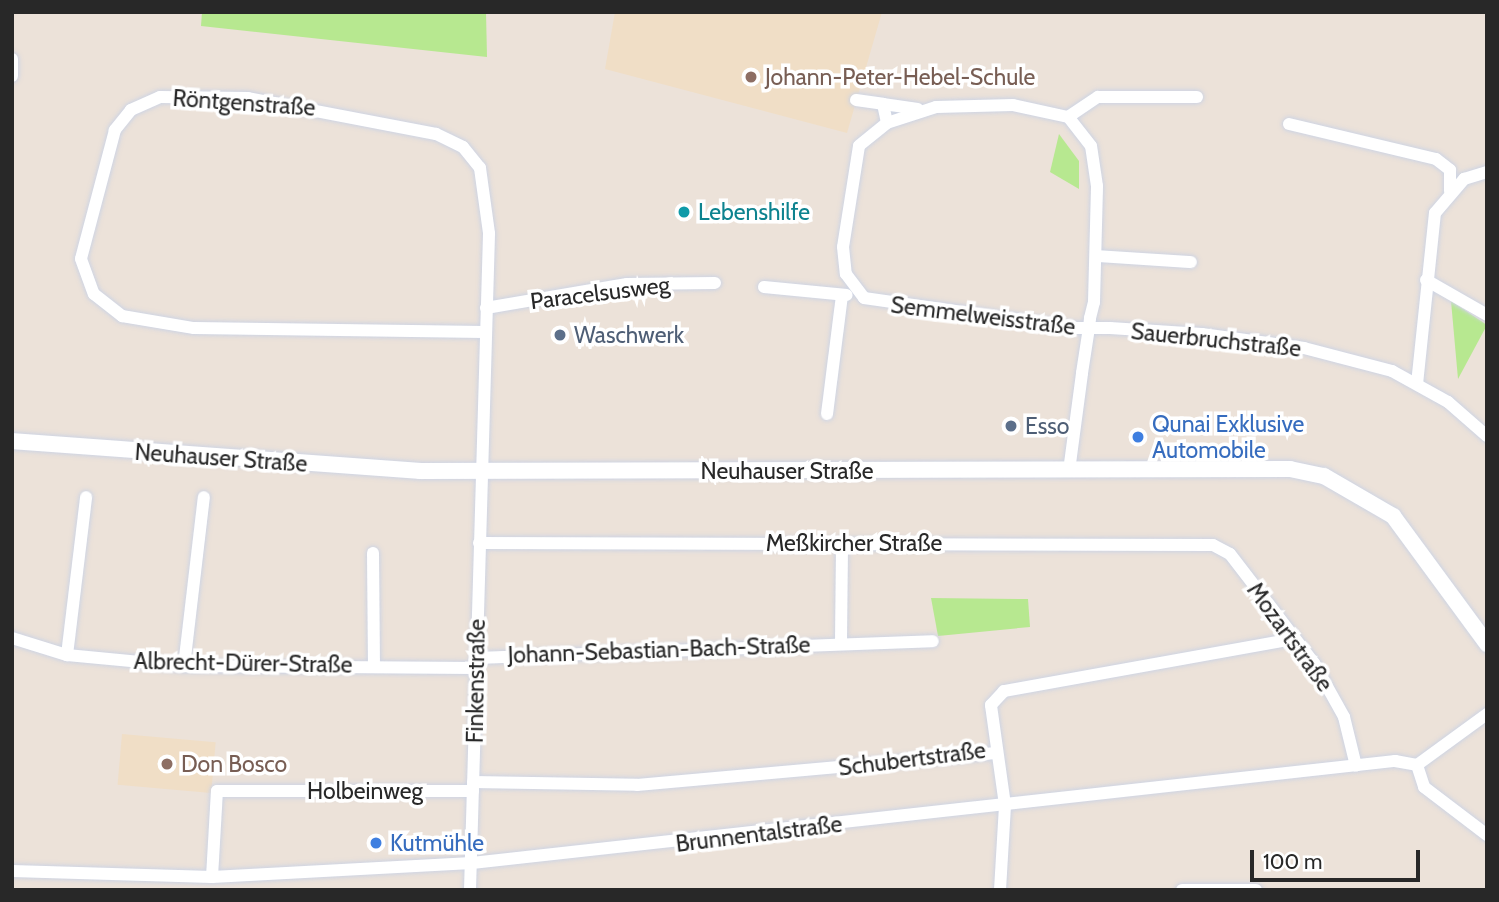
<!DOCTYPE html>
<html>
<head>
<meta charset="utf-8">
<style>
  body { margin:0 }
  #map { position:relative; width:1499px; height:902px; overflow:hidden; background:#ece2d9; font-family:Cabin,sans-serif }
  div>[style] { position:absolute }
  .education>* { inset:0; background:#f0dec6; transform-origin:0 0 }
  .green>* { inset:0; background:#b7e890 }
  .roads { filter:drop-shadow(0 0 2px #ced4e3) drop-shadow(0 0 2px #ced4e3) }
  .street>* { height:12px; margin:-6px; padding:0 6px; transform-origin:6px; border-radius:6px; background:#fff }
  .secondary>* { height:16px; margin:-8px; padding:0 8px; transform-origin:8px; border-radius:8px; background:#fff }
  .dots>* { width:19px; height:19px; translate:-50% -50%; box-sizing:border-box; border:4px solid #fff; border-radius:50% }
  span { translate:-50% -50%; white-space:nowrap; text-align:center; line-height:1.15; -webkit-text-stroke:7px #fff; paint-order:stroke }
  .education-label { font-size:23px; color:#785e54 }
  .left { translate:0 -50%; text-align:left }
  .street-label { font-size:23px; color:#282828 }
  .culture-label { font-size:23px; color:#0d838f }
  .service-label { font-size:23px; color:#4e5e75 }
  .shop-label { font-size:23px; color:#366cbe }
  .frame { position:absolute; inset:0; border:14px solid #282828; pointer-events:none }
  .scale { position:absolute; left:1250px; top:850px; width:170px; height:32px; box-sizing:border-box; border:4px solid #282828; border-top:0; padding-left:9px; font-size:21px; line-height:24px; white-space:nowrap; color:#282828; -webkit-text-stroke:5px #fff; paint-order:stroke }
</style>
</head>
<body>
<div id="map">
  <div class="education">
    <div style="clip-path:polygon(615px 12px,882px 12px,847px 133px,605px 69px)"></div>
    <div style="left:122px;top:734px;width:94px;height:51px;rotate:5deg"></div>
  </div>
  <div class="green">
    <div style="clip-path:polygon(202px 12px,486px 12px,487px 57px,201px 26px)"></div>
    <div style="clip-path:polygon(1059px 134px,1079px 161px,1079px 189px,1050px 172px)"></div>
    <div style="clip-path:polygon(1451px 301px,1487px 325px,1458px 379px)"></div>
    <div style="clip-path:polygon(931px 598px,1028px 599px,1030px 627px,938px 636px)"></div>
  </div>
  <div class="roads">
    <div class="street">
      <div style="left:12px;top:59px;width:17px;rotate:90deg"></div>
      <div style="left:856px;top:100px;width:27px;rotate:8deg"></div>
      <div style="left:883px;top:104px;width:19px;rotate:78deg"></div>
      <div style="left:883px;top:104px;width:35px;rotate:8deg"></div>
      <div style="left:1068px;top:117px;width:36px;rotate:-34deg"></div>
      <div style="left:1098px;top:97px;width:99px"></div>
      <div style="left:1289px;top:124px;width:151px;rotate:13.4deg"></div>
      <div style="left:1436px;top:159px;width:18px;rotate:38deg"></div>
      <div style="left:1450px;top:170px;width:21px;rotate:90deg"></div>
      <div style="left:1097px;top:256px;width:94px;rotate:3.7deg"></div>
      <div style="left:1426px;top:280px;width:70px;rotate:29.8deg"></div>
      <div style="left:764px;top:287px;width:83px;rotate:5.5deg"></div>
      <div style="left:486px;top:308px;width:143px;rotate:-9.7deg"></div>
      <div style="left:627px;top:284px;width:88px;rotate:-0.7deg"></div>
      <div style="left:1417px;top:384px;width:172px;rotate:-84deg"></div>
      <div style="left:1435px;top:213px;width:45px;rotate:-49.5deg"></div>
      <div style="left:1464px;top:179px;width:24px;rotate:-17deg"></div>
      <div style="left:827px;top:414px;width:119px;rotate:-82.8deg"></div>
      <div style="left:1069px;top:471px;width:99px;rotate:-82.4deg"></div>
      <div style="left:1082px;top:373px;width:46px;rotate:-81.2deg"></div>
      <div style="left:1089px;top:328px;width:10px;rotate:-84deg"></div>
      <div style="left:1090px;top:318px;width:16px;rotate:-76deg"></div>
      <div style="left:1094px;top:302px;width:116px;rotate:-88.5deg"></div>
      <div style="left:1097px;top:186px;width:40px;rotate:-98.5deg"></div>
      <div style="left:1091px;top:146px;width:37px;rotate:-128deg"></div>
      <div style="left:1068px;top:117px;width:56px;rotate:-167.7deg"></div>
      <div style="left:1013px;top:105px;width:77px;rotate:178.5deg"></div>
      <div style="left:936px;top:107px;width:52px;rotate:161.9deg"></div>
      <div style="left:887px;top:123px;width:36px;rotate:141deg"></div>
      <div style="left:859px;top:146px;width:102px;rotate:99deg"></div>
      <div style="left:843px;top:247px;width:27px;rotate:84deg"></div>
      <div style="left:846px;top:274px;width:30px;rotate:53deg"></div>
      <div style="left:864px;top:298px;width:213px;rotate:8.1deg"></div>
      <div style="left:1075px;top:328px;width:35px"></div>
      <div style="left:1110px;top:328px;width:92px;rotate:3.7deg"></div>
      <div style="left:1202px;top:334px;width:103px;rotate:7.8deg"></div>
      <div style="left:1304px;top:348px;width:91px;rotate:14.6deg"></div>
      <div style="left:1392px;top:371px;width:64px;rotate:29deg"></div>
      <div style="left:1448px;top:402px;width:52px;rotate:41.1deg"></div>
      <div style="left:479px;top:543px;width:734px;rotate:0.16deg"></div>
      <div style="left:1213px;top:545px;width:19px;rotate:28deg"></div>
      <div style="left:1230px;top:554px;width:138px;rotate:52.4deg"></div>
      <div style="left:1314px;top:663px;width:62px;rotate:60.9deg"></div>
      <div style="left:1344px;top:717px;width:50px;rotate:76.2deg"></div>
      <div style="left:373px;top:553px;width:114px;rotate:89.5deg"></div>
      <div style="left:12px;top:638px;width:58px;rotate:17.2deg"></div>
      <div style="left:67px;top:655px;width:118px;rotate:5.4deg"></div>
      <div style="left:184px;top:666px;width:292px;rotate:0.4deg"></div>
      <div style="left:841px;top:642px;width:99px;rotate:-89.4deg"></div>
      <div style="left:67px;top:655px;width:159px;rotate:-83.1deg"></div>
      <div style="left:476px;top:658px;width:457px;rotate:-2.1deg"></div>
      <div style="left:184px;top:666px;width:170px;rotate:-83.3deg"></div>
      <div style="left:1417px;top:765px;width:23px;rotate:72deg"></div>
      <div style="left:1424px;top:787px;width:79px;rotate:37.3deg"></div>
      <div style="left:1417px;top:765px;width:87px;rotate:-36.1deg"></div>
      <div style="left:473px;top:782px;width:164px;rotate:1deg"></div>
      <div style="left:637px;top:785px;width:360px;rotate:-5.1deg"></div>
      <div style="left:12px;top:871px;width:200px;rotate:1.7deg"></div>
      <div style="left:212px;top:877px;width:260px;rotate:-3.1deg"></div>
      <div style="left:472px;top:863px;width:929px;rotate:-6.31deg"></div>
      <div style="left:1395px;top:761px;width:22px;rotate:10deg"></div>
      <div style="left:212px;top:877px;width:86px;rotate:-86.7deg"></div>
      <div style="left:217px;top:791px;width:256px"></div>
      <div style="left:470px;top:890px;width:657px;rotate:-88.34deg"></div>
      <div style="left:489px;top:233px;width:66px;rotate:-97.9deg"></div>
      <div style="left:480px;top:168px;width:27px;rotate:-129deg"></div>
      <div style="left:463px;top:147px;width:30px;rotate:-154deg"></div>
      <div style="left:436px;top:134px;width:191px;rotate:-169.2deg"></div>
      <div style="left:248px;top:98px;width:88px;rotate:-179.3deg"></div>
      <div style="left:160px;top:97px;width:32px;rotate:156deg"></div>
      <div style="left:131px;top:110px;width:26px;rotate:129deg"></div>
      <div style="left:115px;top:130px;width:133px;rotate:104.8deg"></div>
      <div style="left:81px;top:259px;width:37px;rotate:70deg"></div>
      <div style="left:94px;top:294px;width:36px;rotate:38deg"></div>
      <div style="left:122px;top:316px;width:73px;rotate:9.5deg"></div>
      <div style="left:194px;top:328px;width:290px;rotate:0.8deg"></div>
      <div style="left:1000px;top:890px;width:85px;rotate:-86.6deg"></div>
      <div style="left:1005px;top:805px;width:101px;rotate:-98deg"></div>
      <div style="left:991px;top:705px;width:19px;rotate:-47deg"></div>
      <div style="left:1004px;top:691px;width:293px;rotate:-10.2deg"></div>
      <div style="left:1182px;top:890px;width:74px"></div>
    </div>
    <div class="secondary">
      <div style="left:12px;top:441px;width:409px;rotate:4.2deg"></div>
      <div style="left:420px;top:471px;width:870px;rotate:-0.13deg"></div>
      <div style="left:1290px;top:469px;width:35px;rotate:12deg"></div>
      <div style="left:1324px;top:476px;width:80px;rotate:30.1deg"></div>
      <div style="left:1393px;top:516px;width:159px;rotate:53.7deg"></div>
    </div>
  </div>
  <div class="dots">
    <div style="left:751px;top:77px;background:#8d6e63"></div>
    <div style="left:684px;top:212px;background:#0f9aa8"></div>
    <div style="left:560px;top:335px;background:#5c6f8a"></div>
    <div style="left:1011px;top:426px;background:#5c6f8a"></div>
    <div style="left:1138px;top:437px;background:#3f7fe0"></div>
    <div style="left:167px;top:764px;background:#8d6e63"></div>
    <div style="left:376px;top:843px;background:#3f7fe0"></div>
  </div>
  <div class="education-label">
    <span class="left" style="left:765px;top:77px">Johann-Peter-Hebel-Schule</span>
    <span class="left" style="left:181px;top:764px">Don Bosco</span>
  </div>
  <div class="street-label">
    <span style="left:244px;top:103px;rotate:4deg">Röntgenstraße</span>
    <span style="left:600px;top:293px;rotate:-7deg">Paracelsusweg</span>
    <span style="left:983px;top:316px;rotate:7deg">Semmelweisstraße</span>
    <span style="left:1216px;top:340px;rotate:6deg">Sauerbruchstraße</span>
    <span style="left:221px;top:458px;rotate:4deg">Neuhauser Straße</span>
    <span style="left:787px;top:471px">Neuhauser Straße</span>
    <span style="left:854px;top:543px">Meßkircher Straße</span>
    <span style="left:1290px;top:637px;rotate:54deg">Mozartstraße</span>
    <span style="left:659px;top:650px;rotate:-2deg">Johann-Sebastian-Bach-Straße</span>
    <span style="left:243px;top:663px;rotate:1deg">Albrecht-Dürer-Straße</span>
    <span style="left:476px;top:681px;rotate:-89deg">Finkenstraße</span>
    <span style="left:912px;top:759px;rotate:-7deg">Schubertstraße</span>
    <span style="left:365px;top:791px">Holbeinweg</span>
    <span style="left:759px;top:834px;rotate:-7deg">Brunnentalstraße</span>
  </div>
  <div class="culture-label">
    <span class="left" style="left:698px;top:212px">Lebenshilfe</span>
  </div>
  <div class="service-label">
    <span class="left" style="left:574px;top:335px">Waschwerk</span>
    <span class="left" style="left:1025px;top:426px">Esso</span>
  </div>
  <div class="shop-label">
    <span class="left" style="left:1152px;top:437px">Qunai Exklusive<br>Automobile</span>
    <span class="left" style="left:390px;top:843px">Kutmühle</span>
  </div>
  <div class="frame"></div>
  <div class="scale">100 m</div>
</div>
</body>
</html>
